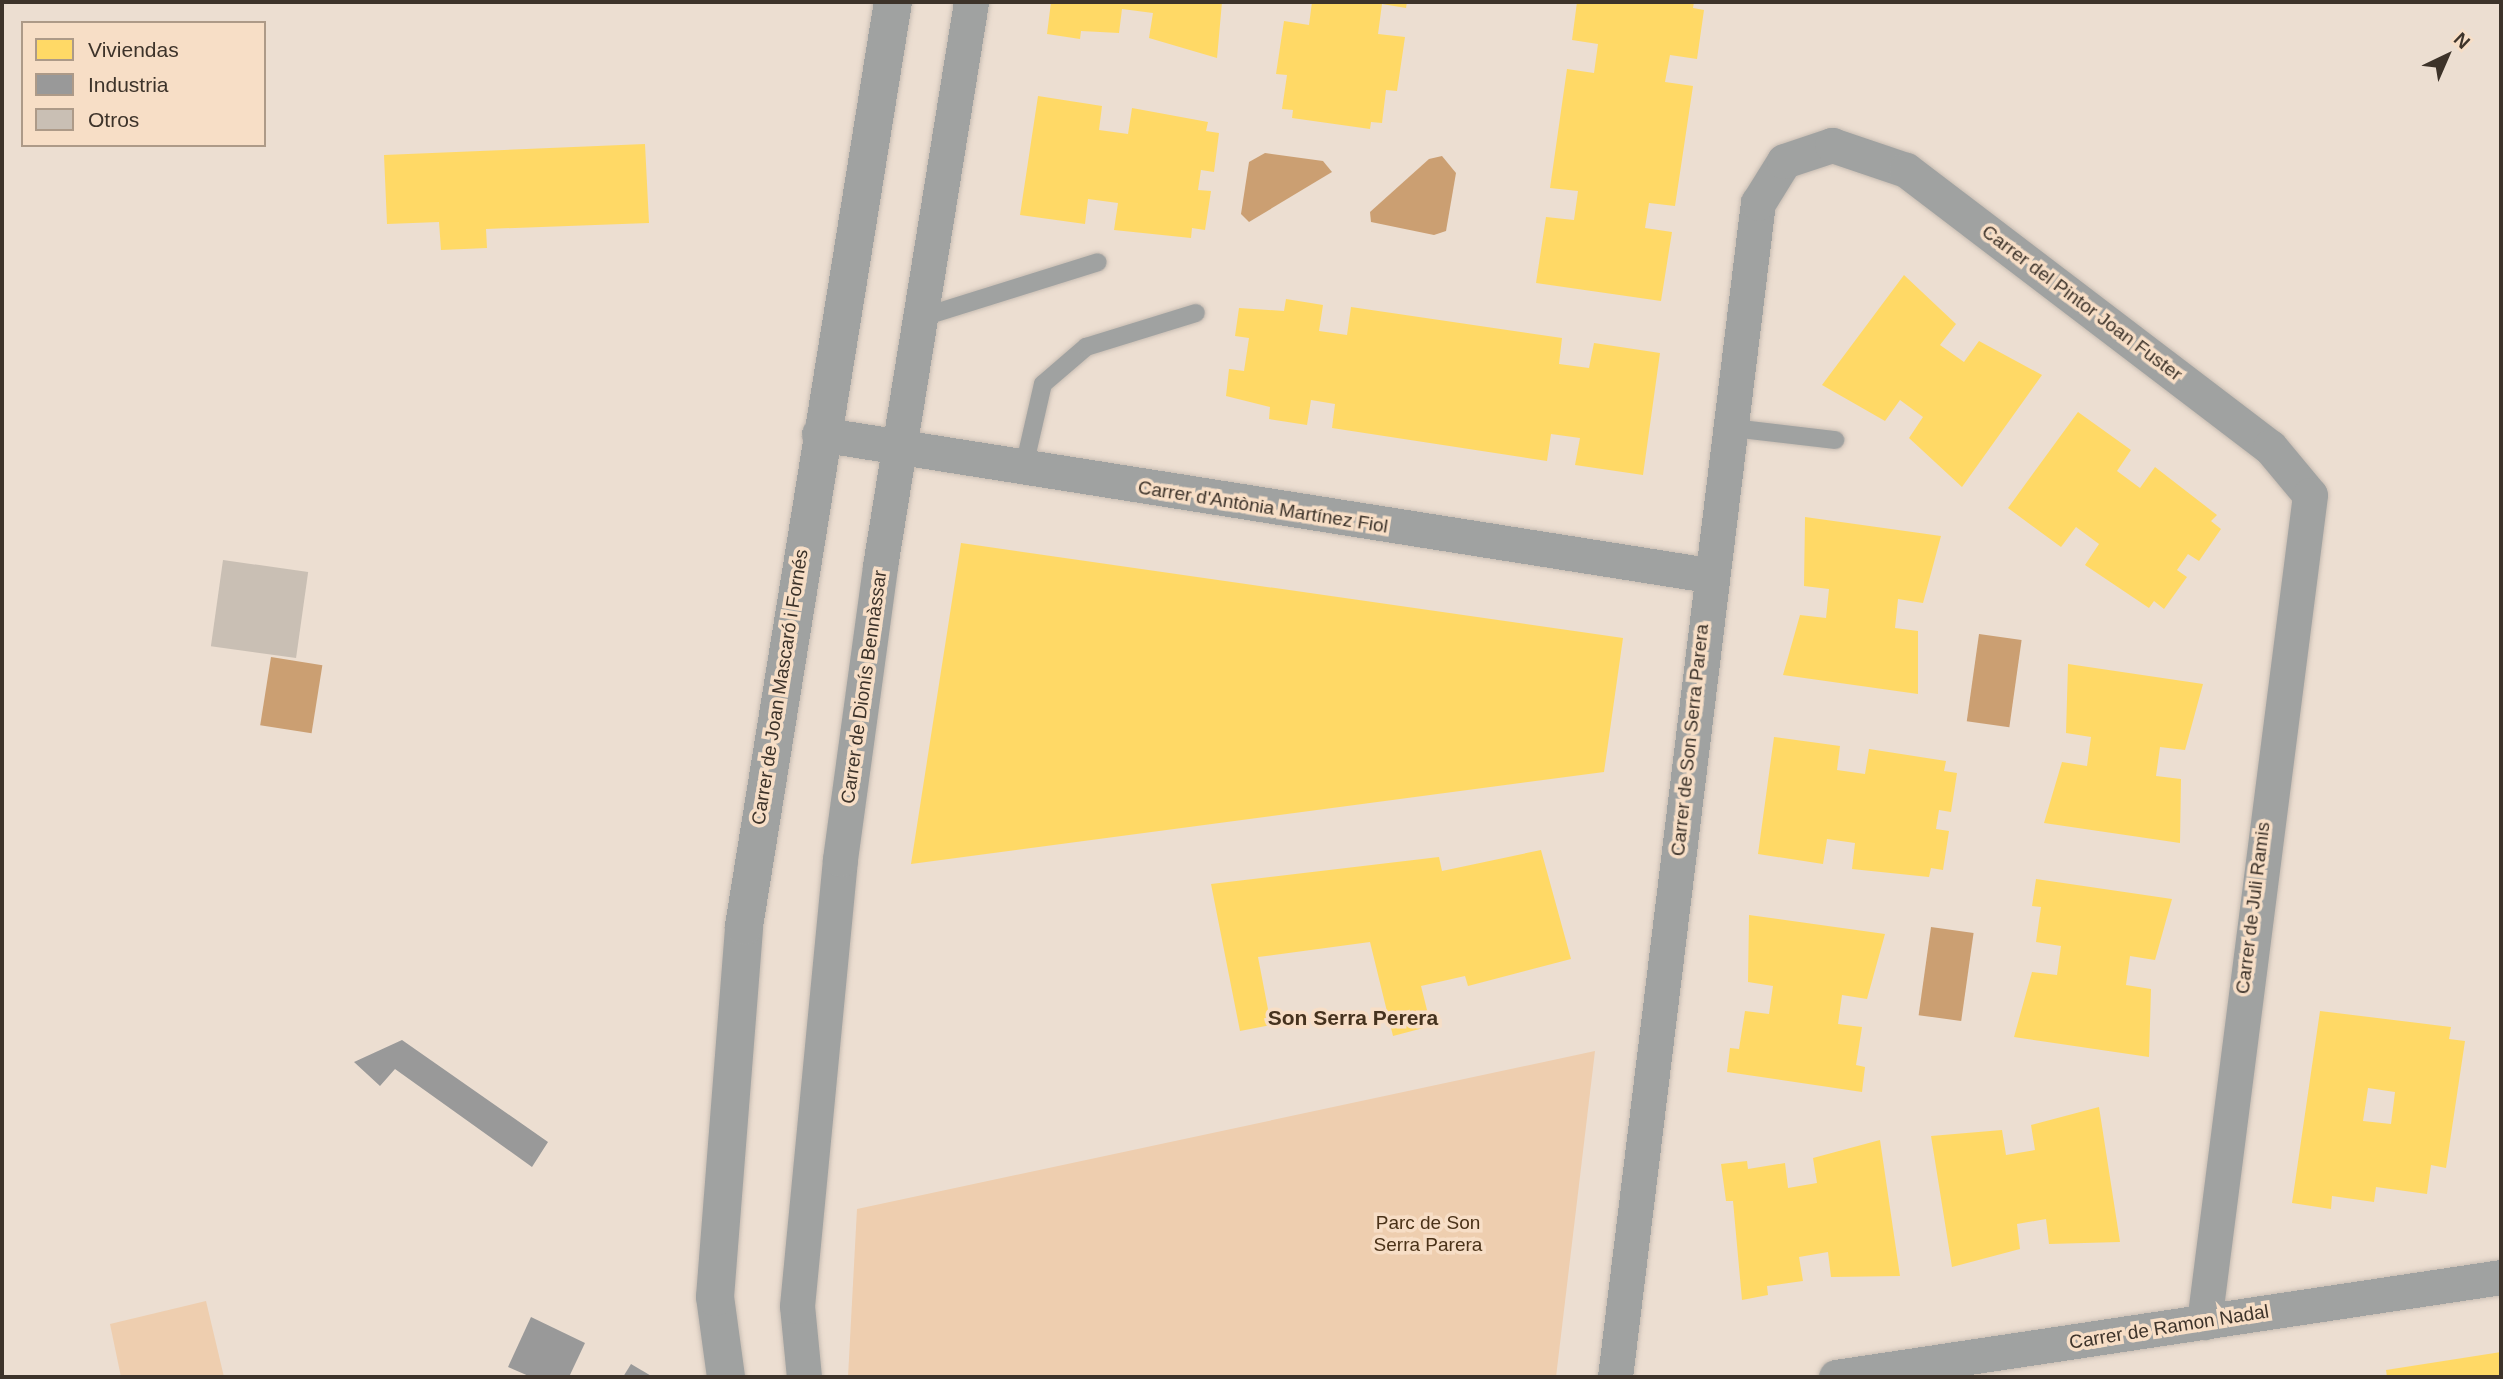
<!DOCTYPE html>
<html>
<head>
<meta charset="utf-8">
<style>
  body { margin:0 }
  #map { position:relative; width:2503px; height:1379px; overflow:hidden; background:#ecded1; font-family:Arial,sans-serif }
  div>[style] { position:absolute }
  .green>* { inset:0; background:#eeceaf }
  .water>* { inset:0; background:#cb9f72; transform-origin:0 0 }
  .homes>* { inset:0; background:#ffd966 }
  .industry>* { inset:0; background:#999 }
  .building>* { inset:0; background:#c9bfb4; transform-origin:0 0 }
  .roads { filter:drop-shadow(0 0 2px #c7bcb2) drop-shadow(0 0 2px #c7bcb2) }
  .service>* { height:18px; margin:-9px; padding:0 9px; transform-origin:9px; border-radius:9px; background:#a0a2a1 }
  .minor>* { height:35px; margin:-17.5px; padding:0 17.5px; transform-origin:17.5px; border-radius:17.5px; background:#a0a2a1 }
  .tertiary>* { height:38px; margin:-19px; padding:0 19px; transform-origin:19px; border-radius:19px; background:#a0a2a1 }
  span { translate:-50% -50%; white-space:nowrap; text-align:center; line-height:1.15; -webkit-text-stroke:7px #f7dec6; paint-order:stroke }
  .street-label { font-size:19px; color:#3d332a }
  .park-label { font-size:19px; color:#4a3218 }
  .neighbourhood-label { font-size:21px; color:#45321e; font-weight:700 }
  .frame { position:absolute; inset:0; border:4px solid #3d332a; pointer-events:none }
  .legend { position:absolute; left:21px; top:21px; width:245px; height:126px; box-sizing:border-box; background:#f7dec6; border:2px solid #ad9a88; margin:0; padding:9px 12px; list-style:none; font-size:21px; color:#3d332a }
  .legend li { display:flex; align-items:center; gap:14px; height:35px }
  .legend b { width:35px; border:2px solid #ad9a88 }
  .north { position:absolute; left:2412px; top:21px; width:70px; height:70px; -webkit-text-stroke:5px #f7dec6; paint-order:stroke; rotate:44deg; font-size:19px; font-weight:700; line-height:28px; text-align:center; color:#3d332a }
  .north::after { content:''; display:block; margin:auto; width:24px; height:32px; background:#3d332a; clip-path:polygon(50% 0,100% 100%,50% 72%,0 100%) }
</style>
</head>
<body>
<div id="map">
  <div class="green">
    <div style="clip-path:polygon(1595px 1051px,1556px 1377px,848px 1377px,857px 1209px)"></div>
    <div style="clip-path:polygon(206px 1301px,224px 1377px,121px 1377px,110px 1324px)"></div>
  </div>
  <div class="water">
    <div style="clip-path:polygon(1265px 153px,1323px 161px,1332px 172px,1249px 222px,1241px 214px,1249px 162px)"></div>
    <div style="clip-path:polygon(1442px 156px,1456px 173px,1446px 231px,1434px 235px,1371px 222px,1370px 212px,1429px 159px)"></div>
    <div style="left:1979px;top:634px;width:43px;height:88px;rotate:8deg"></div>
    <div style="left:271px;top:657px;width:52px;height:69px;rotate:9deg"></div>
    <div style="left:1931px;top:927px;width:43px;height:89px;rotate:8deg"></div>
  </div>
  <div class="homes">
    <div style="clip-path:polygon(1051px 2px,1222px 2px,1217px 58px,1149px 38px,1153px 13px,1122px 9px,1119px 33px,1081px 31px,1080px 39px,1047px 34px)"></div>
    <div style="clip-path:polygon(1312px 2px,1407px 2px,1406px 8px,1382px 4px,1378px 34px,1405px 37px,1397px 91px,1386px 90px,1382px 123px,1371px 122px,1370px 129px,1292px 118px,1293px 110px,1282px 109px,1287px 75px,1276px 74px,1284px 21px,1309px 25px)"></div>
    <div style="clip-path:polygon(1577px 2px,1694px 2px,1693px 8px,1704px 10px,1697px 59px,1670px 55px,1665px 82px,1693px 86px,1675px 206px,1649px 203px,1645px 228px,1672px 232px,1661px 301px,1536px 283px,1546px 217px,1574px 220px,1578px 191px,1550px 188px,1567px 69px,1594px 73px,1598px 44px,1572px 40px)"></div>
    <div style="clip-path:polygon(1038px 96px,1102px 106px,1099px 130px,1128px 134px,1132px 108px,1208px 122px,1206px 131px,1219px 133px,1214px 172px,1201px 170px,1198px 190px,1211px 191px,1205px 230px,1192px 228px,1191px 238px,1114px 230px,1118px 203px,1088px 199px,1085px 224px,1020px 215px)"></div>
    <div style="clip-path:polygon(645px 144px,649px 223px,486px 229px,487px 248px,441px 250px,439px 222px,387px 224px,384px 155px)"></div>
    <div style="clip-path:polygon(1904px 275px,1956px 324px,1940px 345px,1964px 362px,1979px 341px,2042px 375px,1962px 487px,1909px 438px,1923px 417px,1900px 400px,1885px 421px,1822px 385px)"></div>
    <div style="clip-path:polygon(1286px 299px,1323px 305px,1319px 331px,1347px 335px,1351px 307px,1562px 338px,1559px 364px,1589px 368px,1594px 343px,1660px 353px,1643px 475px,1575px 465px,1580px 438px,1551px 434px,1547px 461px,1332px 428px,1335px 404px,1311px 400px,1307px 425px,1269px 419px,1270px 407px,1226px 396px,1229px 369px,1244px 371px,1249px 338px,1235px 336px,1239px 308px,1284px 311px)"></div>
    <div style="clip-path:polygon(2078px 412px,2131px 450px,2117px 471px,2140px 488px,2155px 467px,2217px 515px,2211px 521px,2221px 529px,2199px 561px,2188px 554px,2177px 570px,2187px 577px,2164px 609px,2154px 601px,2149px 608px,2085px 565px,2099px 544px,2076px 527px,2061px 547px,2008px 508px)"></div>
    <div style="clip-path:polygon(1805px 517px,1941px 536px,1923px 603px,1898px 599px,1895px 628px,1918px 631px,1918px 694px,1783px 675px,1800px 615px,1826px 618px,1829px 589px,1804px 586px)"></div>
    <div style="clip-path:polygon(961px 543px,1623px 638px,1604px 772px,911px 864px)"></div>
    <div style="clip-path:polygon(2068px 664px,2203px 684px,2185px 750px,2160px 747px,2156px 776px,2181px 779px,2180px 843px,2044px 823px,2062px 762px,2087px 766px,2091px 737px,2066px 733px)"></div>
    <div style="clip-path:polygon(1774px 737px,1840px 746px,1837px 770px,1865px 774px,1869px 749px,1946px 761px,1944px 771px,1957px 773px,1951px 812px,1939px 810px,1936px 829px,1949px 831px,1943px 870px,1931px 868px,1929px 877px,1852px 869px,1855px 843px,1827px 839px,1823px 864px,1758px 854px)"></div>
    <div style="clip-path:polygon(1541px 850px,1571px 959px,1468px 986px,1465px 976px,1421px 986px,1431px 1026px,1393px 1036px,1370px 942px,1258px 957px,1271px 1025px,1240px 1031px,1211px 884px,1439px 857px,1442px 871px)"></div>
    <div style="clip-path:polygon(2036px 879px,2172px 899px,2155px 960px,2130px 956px,2126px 985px,2151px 989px,2149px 1057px,2014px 1037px,2032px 972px,2057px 975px,2061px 946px,2036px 942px,2041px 907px,2032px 906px)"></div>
    <div style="clip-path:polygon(1749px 915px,1885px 934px,1867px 999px,1842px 995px,1838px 1024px,1862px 1027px,1856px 1065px,1865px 1067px,1862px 1092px,1727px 1072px,1730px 1048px,1739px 1049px,1745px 1011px,1769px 1014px,1773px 986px,1748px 982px)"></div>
    <div style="clip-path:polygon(evenodd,2320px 1011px,2451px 1027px,2449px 1039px,2465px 1041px,2446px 1168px,2431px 1165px,2427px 1194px,2376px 1187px,2374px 1202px,2332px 1196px,2331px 1209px,2292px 1203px,2320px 1011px,2368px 1088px,2395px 1092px,2391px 1124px,2363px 1121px,2368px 1088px)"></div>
    <div style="clip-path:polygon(2099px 1107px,2120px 1242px,2049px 1244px,2046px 1219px,2017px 1224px,2020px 1249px,1952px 1267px,1931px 1136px,2002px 1130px,2006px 1155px,2035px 1150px,2031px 1125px)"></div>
    <div style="clip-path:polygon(1880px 1140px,1900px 1276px,1831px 1277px,1828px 1252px,1799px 1257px,1803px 1281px,1767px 1286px,1768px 1295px,1742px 1300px,1733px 1201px,1726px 1201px,1721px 1164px,1747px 1161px,1748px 1169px,1785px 1163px,1788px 1188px,1817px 1183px,1813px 1158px)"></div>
    <div style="clip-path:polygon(2501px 1352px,2501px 1377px,2387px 1377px,2386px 1370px)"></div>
  </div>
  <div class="industry">
    <div style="clip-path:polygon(402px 1040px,548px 1142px,532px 1167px,395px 1069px,380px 1086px,354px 1062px)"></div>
    <div style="clip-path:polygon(531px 1317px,585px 1343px,569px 1377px,531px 1377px,508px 1367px)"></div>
    <div style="clip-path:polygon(631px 1364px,653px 1377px,623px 1377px)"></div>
  </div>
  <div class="building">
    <div style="left:223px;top:560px;width:86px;height:87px;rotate:8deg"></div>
  </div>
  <div class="roads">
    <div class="service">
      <div style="left:923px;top:317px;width:183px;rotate:-17.4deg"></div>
      <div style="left:1733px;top:428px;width:103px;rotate:6.7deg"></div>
      <div style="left:1023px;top:471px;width:89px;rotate:-77.1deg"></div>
      <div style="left:1043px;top:384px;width:57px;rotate:-40.7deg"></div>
      <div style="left:1086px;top:347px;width:115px;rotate:-17.2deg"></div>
    </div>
    <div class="minor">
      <div style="left:819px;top:434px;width:900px;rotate:9.01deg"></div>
      <div style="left:804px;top:1377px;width:71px;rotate:-95.6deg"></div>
      <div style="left:797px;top:1306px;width:449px;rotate:-84.5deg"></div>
      <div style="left:840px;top:859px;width:296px;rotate:-82.2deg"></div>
      <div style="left:880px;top:566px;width:571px;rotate:-80.83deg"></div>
      <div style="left:1615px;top:1377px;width:1183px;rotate:-83.06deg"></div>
      <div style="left:1758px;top:203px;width:49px;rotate:-58.2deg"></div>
      <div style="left:1784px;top:161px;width:51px;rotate:-18.4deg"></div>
      <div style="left:1832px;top:145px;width:78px;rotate:18.7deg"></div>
      <div style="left:1906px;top:170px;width:457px;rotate:37.3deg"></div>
      <div style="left:2270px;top:447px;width:62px;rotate:50.2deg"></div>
      <div style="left:2310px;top:495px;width:834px;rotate:97.3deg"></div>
      <div style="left:1836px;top:1377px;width:672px;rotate:-8.55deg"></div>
    </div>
    <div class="tertiary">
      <div style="left:726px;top:1377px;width:81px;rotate:-97.8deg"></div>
      <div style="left:715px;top:1297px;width:372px;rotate:-85.5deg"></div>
      <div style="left:744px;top:926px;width:936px;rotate:-80.84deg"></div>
    </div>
  </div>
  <div class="street-label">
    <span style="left:2082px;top:303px;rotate:37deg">Carrer del Pintor Joan Fuster</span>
    <span style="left:1263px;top:507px;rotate:9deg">Carrer d'Antònia Martínez Fiol</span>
    <span style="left:780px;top:687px;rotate:-81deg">Carrer de Joan Mascaró i Fornés</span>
    <span style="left:864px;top:687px;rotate:-82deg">Carrer de Dionís Bennàssar</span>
    <span style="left:1690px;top:740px;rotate:-84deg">Carrer de Son Serra Parera</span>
    <span style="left:2253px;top:908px;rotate:-83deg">Carrer de Juli Ramis</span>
    <span style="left:2169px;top:1327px;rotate:-9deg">Carrer de Ramon Nadal</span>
  </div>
  <div class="park-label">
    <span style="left:1428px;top:1234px">Parc de Son<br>Serra Parera</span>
  </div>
  <div class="neighbourhood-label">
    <span style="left:1353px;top:1018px">Son Serra Perera</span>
  </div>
  <div class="frame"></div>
  <ul class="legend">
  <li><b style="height:19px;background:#ffd966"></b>Viviendas</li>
  <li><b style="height:19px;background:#999"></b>Industria</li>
  <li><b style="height:19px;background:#c9bfb4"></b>Otros</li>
  </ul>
  <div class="north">N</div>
</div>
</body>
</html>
